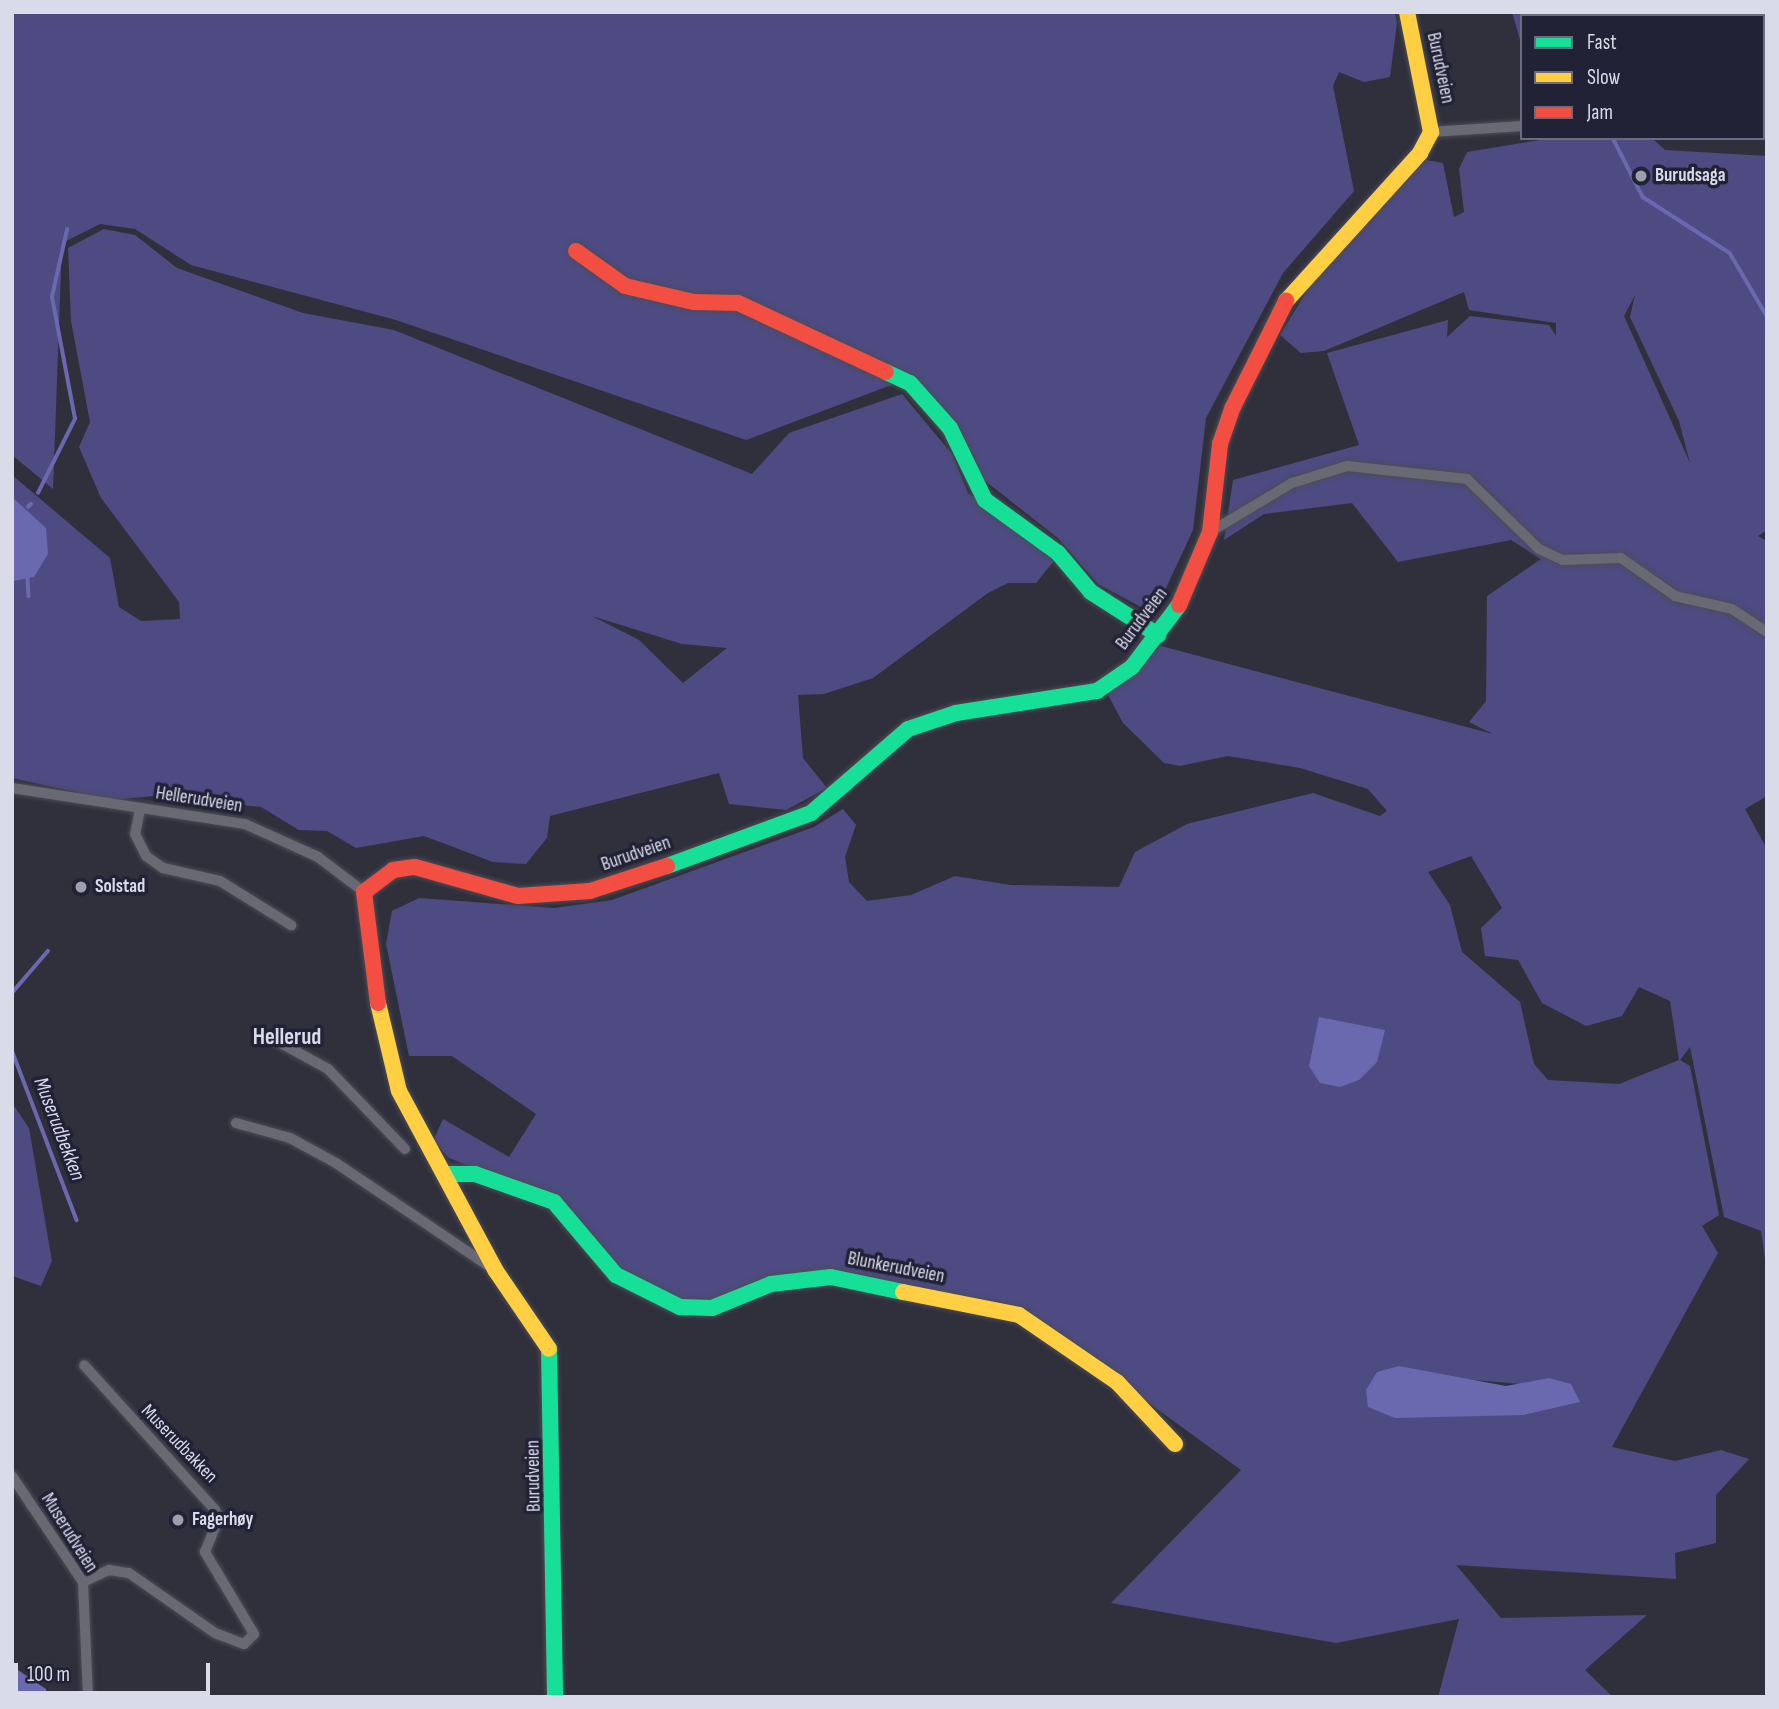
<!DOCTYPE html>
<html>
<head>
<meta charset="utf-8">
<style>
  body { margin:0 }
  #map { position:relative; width:1779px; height:1709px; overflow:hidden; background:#30303c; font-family:"Sofia Sans Condensed",sans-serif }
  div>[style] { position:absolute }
  .green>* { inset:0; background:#4d4b82 }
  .water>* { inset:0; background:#6a68ae }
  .stream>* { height:3.5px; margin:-1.75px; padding:0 1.75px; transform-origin:1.75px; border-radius:1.75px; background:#6a68ae }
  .roads { filter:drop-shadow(0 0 2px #4c4c56) drop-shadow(0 0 2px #4c4c56) }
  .street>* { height:10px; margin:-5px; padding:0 5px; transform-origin:5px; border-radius:5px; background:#686972 }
  .fast>* { height:16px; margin:-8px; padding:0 8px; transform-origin:8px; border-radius:8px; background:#16e098 }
  .slow>* { height:16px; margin:-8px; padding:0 8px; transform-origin:8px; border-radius:8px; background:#ffcf43 }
  .jam>* { height:16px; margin:-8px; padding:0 8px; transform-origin:8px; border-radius:8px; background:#f24e42 }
  .dots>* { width:19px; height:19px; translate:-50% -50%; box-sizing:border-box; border:4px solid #222237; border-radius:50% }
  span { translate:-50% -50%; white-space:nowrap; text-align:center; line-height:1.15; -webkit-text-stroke:7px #222237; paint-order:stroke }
  .street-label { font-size:19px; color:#dadbe9 }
  .poi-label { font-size:19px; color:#dadbe9; font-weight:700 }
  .left { translate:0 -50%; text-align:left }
  .water-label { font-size:21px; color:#d8d9ee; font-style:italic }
  .quarter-label { font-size:23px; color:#dadbe9; font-weight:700 }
  .frame { position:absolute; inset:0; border:14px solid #dadbe9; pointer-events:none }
  .legend { position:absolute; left:1520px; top:14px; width:245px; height:126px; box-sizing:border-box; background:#222237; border:2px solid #6c6c7e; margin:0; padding:9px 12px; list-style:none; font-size:21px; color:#dadbe9 }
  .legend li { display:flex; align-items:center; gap:14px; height:35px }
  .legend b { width:35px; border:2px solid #6c6c7e }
  .scale { position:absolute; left:14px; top:1663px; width:196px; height:32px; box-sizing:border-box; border:4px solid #dadbe9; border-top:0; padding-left:9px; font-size:21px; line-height:24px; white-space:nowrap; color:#dadbe9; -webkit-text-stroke:5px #222237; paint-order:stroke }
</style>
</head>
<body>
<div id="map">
  <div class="green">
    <div style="clip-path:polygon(12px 12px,1395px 12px,1397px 23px,1390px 77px,1364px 82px,1339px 72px,1333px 86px,1354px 191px,1283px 273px,1206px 418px,1193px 530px,1154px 614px,1098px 584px,1059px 539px,984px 480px,907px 379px,746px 440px,396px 320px,191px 265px,135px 229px,100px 224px,62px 243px,53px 489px,12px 455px)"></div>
    <div style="clip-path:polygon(1512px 12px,1742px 12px,1522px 16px,1522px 47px)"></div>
    <div style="clip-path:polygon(evenodd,1552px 138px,1652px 138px,1665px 150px,1767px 156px,1767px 530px,1758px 536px,1767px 541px,1767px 796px,1745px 809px,1767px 849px,1767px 1273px,1761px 1231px,1724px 1217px,1690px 1047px,1680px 1060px,1690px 1066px,1719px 1215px,1702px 1226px,1718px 1253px,1612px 1447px,1675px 1461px,1721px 1450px,1749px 1459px,1716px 1495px,1716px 1543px,1675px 1553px,1676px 1579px,1456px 1565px,1501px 1618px,1647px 1615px,1585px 1670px,1613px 1697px,1438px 1697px,1459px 1619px,1336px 1643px,1111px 1603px,1241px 1470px,1022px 1311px,824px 1270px,707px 1304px,676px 1303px,630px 1286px,568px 1205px,449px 1158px,433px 1141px,443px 1119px,509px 1157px,536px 1114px,452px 1056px,409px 1056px,386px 944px,392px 911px,419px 898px,554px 908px,612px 900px,814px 827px,843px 809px,856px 825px,845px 857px,849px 882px,867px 901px,911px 895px,955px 876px,1010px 885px,1119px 887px,1135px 852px,1187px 824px,1313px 793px,1380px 816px,1387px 811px,1368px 789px,1300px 768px,1228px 756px,1180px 766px,1164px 763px,1123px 723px,1108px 695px,1161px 646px,1493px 734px,1469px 722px,1486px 701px,1487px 596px,1541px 559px,1511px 540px,1398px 562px,1352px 503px,1264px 514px,1224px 540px,1233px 480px,1359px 445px,1327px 353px,1448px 320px,1447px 337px,1470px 316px,1549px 325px,1556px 336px,1556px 323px,1469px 310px,1464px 292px,1324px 351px,1301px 353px,1280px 335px,1321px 268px,1426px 160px,1443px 163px,1454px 217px,1464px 212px,1459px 169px,1467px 152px,1552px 138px,1635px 295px,1630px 317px,1679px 421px,1690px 463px,1624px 316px,1635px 295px,1552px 138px,1471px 856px,1502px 908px,1481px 928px,1485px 956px,1518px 960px,1542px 1003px,1586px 1026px,1622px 1016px,1639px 987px,1670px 1001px,1679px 1060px,1619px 1084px,1548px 1080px,1534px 1064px,1520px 1002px,1462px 952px,1450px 905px,1428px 872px,1471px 856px,1552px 138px,1399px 1366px,1428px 1376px,1521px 1384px,1579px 1402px,1524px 1415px,1451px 1415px,1399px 1366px)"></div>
    <div style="clip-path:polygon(evenodd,104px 229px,135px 235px,177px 268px,303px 313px,394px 330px,752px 474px,789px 433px,902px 394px,952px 454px,968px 493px,1058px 556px,1036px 583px,1008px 583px,988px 593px,873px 678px,824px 694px,798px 695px,803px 758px,827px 788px,786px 810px,729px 804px,719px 773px,550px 816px,547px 838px,526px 864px,493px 862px,424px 836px,356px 848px,327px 831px,299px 830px,261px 807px,154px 796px,112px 800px,12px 778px,12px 475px,110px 558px,119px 607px,141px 621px,180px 619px,179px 602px,101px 498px,79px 447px,90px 422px,71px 321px,68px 248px,104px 229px,592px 616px,682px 644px,727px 648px,683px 683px,639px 640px,592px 616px)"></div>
    <div style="clip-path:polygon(12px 1103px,29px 1128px,52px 1261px,41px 1286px,12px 1276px)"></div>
  </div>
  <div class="water">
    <div style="clip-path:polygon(12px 497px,46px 528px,48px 554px,34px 577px,13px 581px)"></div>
    <div style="clip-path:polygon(1319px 1017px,1385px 1030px,1377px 1062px,1359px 1080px,1340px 1087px,1320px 1083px,1309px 1066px)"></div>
    <div style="clip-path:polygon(1399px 1366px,1506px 1386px,1549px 1378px,1571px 1384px,1580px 1402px,1524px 1415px,1395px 1418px,1368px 1407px,1366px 1390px,1377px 1372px)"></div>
    <div style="clip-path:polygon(12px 1666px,46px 1689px,47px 1697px,12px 1697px)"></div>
  </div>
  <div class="stream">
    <div style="left:1527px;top:12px;width:4px;rotate:63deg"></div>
    <div style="left:1613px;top:138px;width:66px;rotate:63deg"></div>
    <div style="left:1643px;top:197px;width:103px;rotate:32.8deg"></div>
    <div style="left:1730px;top:253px;width:73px;rotate:59.6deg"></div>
    <div style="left:38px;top:493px;width:83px;rotate:-63.4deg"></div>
    <div style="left:75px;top:419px;width:124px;rotate:-100.7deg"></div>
    <div style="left:52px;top:297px;width:69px;rotate:-77.4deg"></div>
    <div style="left:28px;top:507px;width:4px;rotate:-45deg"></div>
    <div style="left:28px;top:578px;width:18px;rotate:87deg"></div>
    <div style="left:12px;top:993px;width:55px;rotate:-49.4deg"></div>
    <div style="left:12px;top:1050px;width:182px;rotate:69.1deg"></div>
  </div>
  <div class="roads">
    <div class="street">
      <div style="left:1431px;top:132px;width:91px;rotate:-3.8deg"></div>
      <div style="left:1210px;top:532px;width:96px;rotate:-30.9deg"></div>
      <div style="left:1292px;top:483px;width:58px;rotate:-17.2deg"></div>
      <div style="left:1347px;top:466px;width:121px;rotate:6.2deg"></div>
      <div style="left:1467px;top:479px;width:100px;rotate:44.2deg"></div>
      <div style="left:1539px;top:549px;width:26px;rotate:25deg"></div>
      <div style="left:1563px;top:560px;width:58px;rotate:-2deg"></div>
      <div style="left:1621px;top:558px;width:66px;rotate:35.1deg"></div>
      <div style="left:1675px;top:596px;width:58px;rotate:12.8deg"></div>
      <div style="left:1732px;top:609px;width:42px;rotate:33.3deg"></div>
      <div style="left:12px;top:788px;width:236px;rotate:8.8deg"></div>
      <div style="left:245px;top:824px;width:80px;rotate:24.3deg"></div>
      <div style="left:318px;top:857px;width:58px;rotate:37.3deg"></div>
      <div style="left:140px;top:809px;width:25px;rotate:101deg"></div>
      <div style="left:135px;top:834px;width:25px;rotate:63deg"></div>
      <div style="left:146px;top:856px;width:21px;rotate:35deg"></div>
      <div style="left:163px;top:868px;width:58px;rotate:12.8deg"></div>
      <div style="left:220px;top:881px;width:84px;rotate:31.8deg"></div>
      <div style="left:266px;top:1035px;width:71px;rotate:28.7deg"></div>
      <div style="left:328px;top:1069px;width:111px;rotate:46.1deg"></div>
      <div style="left:236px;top:1123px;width:56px;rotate:15.5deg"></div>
      <div style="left:290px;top:1138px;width:52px;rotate:28.5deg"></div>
      <div style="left:336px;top:1163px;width:189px;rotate:34deg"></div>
      <div style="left:12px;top:1476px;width:128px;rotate:56.2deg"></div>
      <div style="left:83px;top:1582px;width:115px;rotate:87.5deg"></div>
      <div style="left:83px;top:1582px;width:29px;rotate:-25deg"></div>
      <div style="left:109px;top:1570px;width:20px;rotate:9deg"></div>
      <div style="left:129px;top:1573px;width:105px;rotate:34.9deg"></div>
      <div style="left:215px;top:1633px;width:31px;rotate:21deg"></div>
      <div style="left:244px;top:1644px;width:14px;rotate:-45deg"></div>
      <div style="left:254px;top:1634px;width:96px;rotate:-120.9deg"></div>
      <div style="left:205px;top:1552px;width:37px;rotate:-68deg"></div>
      <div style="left:219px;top:1518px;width:9px;rotate:-117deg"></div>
      <div style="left:215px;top:1510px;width:195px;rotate:-132.1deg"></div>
    </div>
    <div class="fast">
      <div style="left:886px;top:372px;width:26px;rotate:25deg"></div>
      <div style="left:910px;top:383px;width:60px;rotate:48.4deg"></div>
      <div style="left:950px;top:428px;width:80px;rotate:64.1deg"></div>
      <div style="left:985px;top:500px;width:90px;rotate:36deg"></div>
      <div style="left:1058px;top:553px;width:51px;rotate:49.8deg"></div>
      <div style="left:1091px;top:592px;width:80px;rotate:32.7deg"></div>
      <div style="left:667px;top:866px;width:153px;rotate:-20.2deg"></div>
      <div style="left:811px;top:813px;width:128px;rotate:-40.9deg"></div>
      <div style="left:908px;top:729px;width:51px;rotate:-18.4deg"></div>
      <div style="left:956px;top:713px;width:143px;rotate:-8.9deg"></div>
      <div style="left:1097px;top:691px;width:42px;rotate:-34.4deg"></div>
      <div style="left:1132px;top:667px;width:78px;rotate:-52.8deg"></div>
      <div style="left:445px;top:1174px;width:30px"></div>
      <div style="left:475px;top:1174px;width:84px;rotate:19.5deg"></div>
      <div style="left:554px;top:1202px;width:96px;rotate:49.7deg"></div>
      <div style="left:616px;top:1275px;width:72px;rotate:26.6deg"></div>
      <div style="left:680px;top:1307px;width:32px;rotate:2deg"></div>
      <div style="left:712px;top:1308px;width:64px;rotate:-22.1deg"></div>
      <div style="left:771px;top:1284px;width:60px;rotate:-6.7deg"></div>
      <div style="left:831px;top:1277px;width:74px;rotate:11.8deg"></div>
      <div style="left:549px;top:1349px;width:348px;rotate:89deg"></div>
    </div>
    <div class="slow">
      <div style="left:1286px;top:301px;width:200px;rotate:-47.8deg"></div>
      <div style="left:1420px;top:153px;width:24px;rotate:-62deg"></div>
      <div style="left:1431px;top:132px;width:122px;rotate:-101.3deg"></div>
      <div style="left:378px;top:1003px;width:90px;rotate:76.6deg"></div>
      <div style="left:399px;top:1091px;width:204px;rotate:61.7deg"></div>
      <div style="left:496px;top:1271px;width:94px;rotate:55.8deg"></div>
      <div style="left:903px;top:1292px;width:118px;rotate:11.2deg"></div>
      <div style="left:1019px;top:1315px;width:119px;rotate:34.4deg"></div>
      <div style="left:1117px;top:1382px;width:85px;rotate:46.9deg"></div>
    </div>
    <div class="jam">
      <div style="left:576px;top:251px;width:60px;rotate:35.5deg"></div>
      <div style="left:625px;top:286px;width:71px;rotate:13.1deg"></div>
      <div style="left:694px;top:302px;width:44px;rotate:1.3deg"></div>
      <div style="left:738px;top:303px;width:163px;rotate:25deg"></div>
      <div style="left:1179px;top:605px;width:79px;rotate:-67deg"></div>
      <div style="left:1210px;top:532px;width:89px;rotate:-83.5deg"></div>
      <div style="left:1220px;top:444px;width:39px;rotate:-71deg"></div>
      <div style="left:1233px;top:407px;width:119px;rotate:-63.4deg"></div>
      <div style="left:378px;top:1003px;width:112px;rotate:-97.2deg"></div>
      <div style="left:364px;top:892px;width:36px;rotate:-37deg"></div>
      <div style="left:393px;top:870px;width:22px;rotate:-8deg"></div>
      <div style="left:415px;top:867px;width:107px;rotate:15.7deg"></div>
      <div style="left:518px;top:896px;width:72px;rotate:-4deg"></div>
      <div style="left:590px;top:891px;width:81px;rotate:-18deg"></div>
    </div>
  </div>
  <div class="dots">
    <div style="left:1641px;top:176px;background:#9e9fac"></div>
    <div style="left:81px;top:887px;background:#9e9fac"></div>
    <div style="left:178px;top:1520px;background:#9e9fac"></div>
  </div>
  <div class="street-label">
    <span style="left:1440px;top:68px;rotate:78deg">Burudveien</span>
    <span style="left:1142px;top:619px;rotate:-53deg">Burudveien</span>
    <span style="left:199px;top:800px;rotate:9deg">Hellerudveien</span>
    <span style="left:636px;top:854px;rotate:-19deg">Burudveien</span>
    <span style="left:896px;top:1268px;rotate:11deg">Blunkerudveien</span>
    <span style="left:179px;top:1444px;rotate:46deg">Muserudbakken</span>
    <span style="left:534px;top:1476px;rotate:-91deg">Burudveien</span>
    <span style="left:69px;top:1533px;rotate:58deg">Muserudveien</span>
  </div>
  <div class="poi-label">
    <span class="left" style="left:1655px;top:176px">Burudsaga</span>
    <span class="left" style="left:95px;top:887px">Solstad</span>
    <span class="left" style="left:192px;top:1520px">Fagerhøy</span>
  </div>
  <div class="water-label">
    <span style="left:59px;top:1129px;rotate:69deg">Muserudbekken</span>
  </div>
  <div class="quarter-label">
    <span style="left:287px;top:1037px">Hellerud</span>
  </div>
  <div class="frame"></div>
  <ul class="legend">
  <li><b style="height:9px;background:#16e098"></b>Fast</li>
  <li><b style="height:9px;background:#ffcf43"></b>Slow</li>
  <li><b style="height:9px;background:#f24e42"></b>Jam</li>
  </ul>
  <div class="scale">100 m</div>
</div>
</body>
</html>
